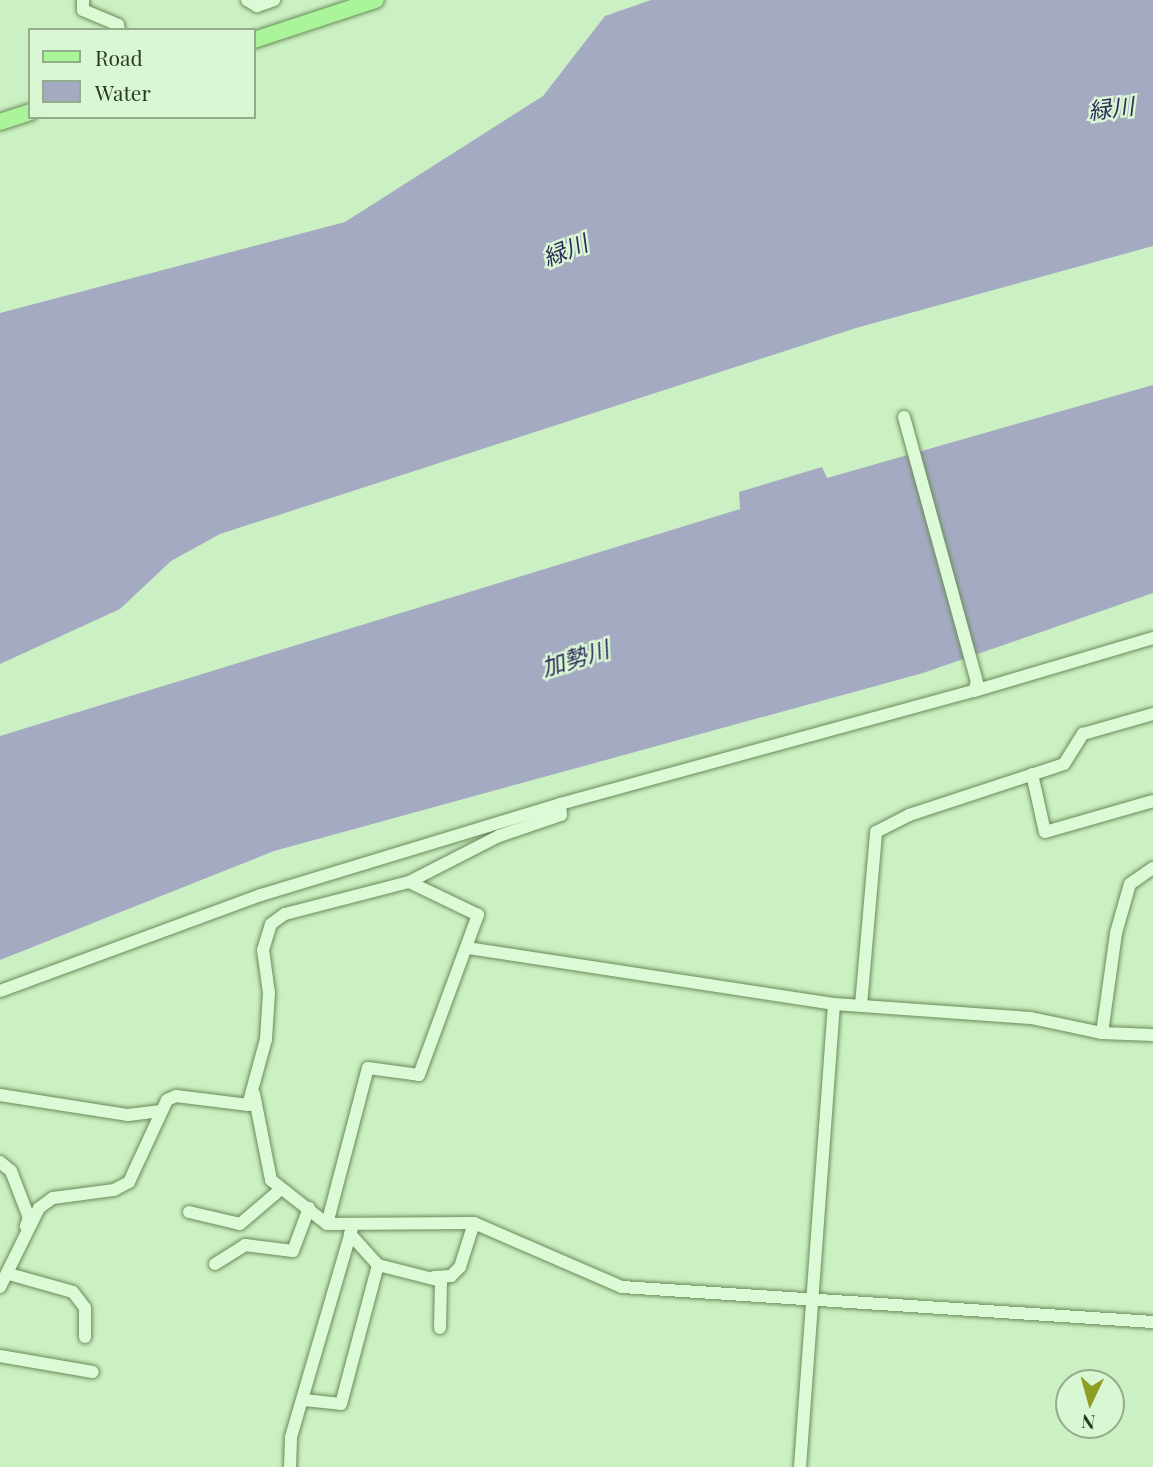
<!DOCTYPE html>
<html>
<head>
<meta charset="utf-8">
<style>
  body { margin:0 }
  #map { position:relative; width:1153px; height:1467px; overflow:hidden; background:#cbf0c3; font-family:"Playfair Display","Noto Sans JP",serif }
  div>[style] { position:absolute }
  .water>* { inset:0; background:#a5aac3 }
  .roads { filter:drop-shadow(0 0 2px #6a8b59) drop-shadow(0 0 2px #6a8b59) }
  .minor>* { height:12px; margin:-6px; padding:0 6px; transform-origin:6px; border-radius:6px; background:#ddfad7 }
  .major>* { height:16px; margin:-8px; padding:0 8px; transform-origin:8px; border-radius:8px; background:#aaf599 }
  span { translate:-50% -50%; white-space:nowrap; text-align:center; line-height:1.15; -webkit-text-stroke:5px #d9f7d3; paint-order:stroke }
  .water-label { font-size:23px; color:#2f2c5b; font-style:italic }
  .legend { position:absolute; left:28px; top:28px; width:228px; height:91px; box-sizing:border-box; background:#d9f7d3; border:2px solid #93ac8b; margin:0; padding:9px 12px; list-style:none; font-size:21px; color:#293b1e }
  .legend li { display:flex; align-items:center; gap:14px; height:35px }
  .legend b { width:35px; border:2px solid #93ac8b }
  .north { position:absolute; left:1055px; top:1369px; width:70px; height:70px; box-sizing:border-box; background:#d9f7d3; border:2px solid #93ac8b; border-radius:50%; rotate:185deg; font-size:19px; font-weight:700; line-height:28px; text-align:center; color:#293b1e }
  .north::after { content:''; display:block; margin:auto; width:24px; height:32px; background:#8e9d26; clip-path:polygon(50% 0,100% 100%,50% 72%,0 100%) }
</style>
</head>
<body>
<div id="map">
  <div class="water">
    <div style="clip-path:polygon(651px 0,1153px 0,1153px 246px,856px 328px,220px 534px,171px 561px,120px 609px,0 664px,0 313px,345px 222px,543px 96px,605px 16px)"></div>
    <div style="clip-path:polygon(1153px 385px,1153px 593px,923px 673px,274px 851px,0 960px,0 736px,740px 509px,739px 492px,822px 467px,827px 478px)"></div>
  </div>
  <div class="roads">
    <div class="minor">
      <div style="left:83px;top:0;width:10px;rotate:90deg"></div>
      <div style="left:83px;top:10px;width:38px;rotate:23deg"></div>
      <div style="left:118px;top:25px;width:5px;rotate:79deg"></div>
      <div style="left:247px;top:0;width:12px;rotate:31deg"></div>
      <div style="left:257px;top:6px;width:18px;rotate:-19deg"></div>
      <div style="left:974px;top:691px;width:187px;rotate:-16.5deg"></div>
      <div style="left:1032px;top:774px;width:59px;rotate:77.4deg"></div>
      <div style="left:1045px;top:832px;width:112px;rotate:-16deg"></div>
      <div style="left:468px;top:948px;width:370px;rotate:8.7deg"></div>
      <div style="left:834px;top:1004px;width:197px;rotate:4.1deg"></div>
      <div style="left:1031px;top:1018px;width:73px;rotate:11.9deg"></div>
      <div style="left:1102px;top:1033px;width:51px;rotate:2.2deg"></div>
      <div style="left:0;top:991px;width:278px;rotate:-20.2deg"></div>
      <div style="left:261px;top:895px;width:313px;rotate:-16.9deg"></div>
      <div style="left:861px;top:1005px;width:174px;rotate:-85deg"></div>
      <div style="left:876px;top:832px;width:37px;rotate:-27deg"></div>
      <div style="left:909px;top:815px;width:163px;rotate:-18.2deg"></div>
      <div style="left:1064px;top:764px;width:36px;rotate:-58deg"></div>
      <div style="left:1083px;top:734px;width:73px;rotate:-15.9deg"></div>
      <div style="left:1102px;top:1033px;width:101px;rotate:-82deg"></div>
      <div style="left:1116px;top:933px;width:51px;rotate:-74.1deg"></div>
      <div style="left:1130px;top:884px;width:28px;rotate:-35deg"></div>
      <div style="left:254px;top:1094px;width:88px;rotate:78.8deg"></div>
      <div style="left:271px;top:1180px;width:71px;rotate:38.2deg"></div>
      <div style="left:327px;top:1224px;width:147px;rotate:-0.4deg"></div>
      <div style="left:474px;top:1223px;width:161px;rotate:23.4deg"></div>
      <div style="left:622px;top:1287px;width:532px;rotate:3.77deg"></div>
      <div style="left:0;top:1095px;width:130px;rotate:8.9deg"></div>
      <div style="left:128px;top:1115px;width:31px;rotate:-7deg"></div>
      <div style="left:0;top:1162px;width:14px;rotate:39deg"></div>
      <div style="left:11px;top:1171px;width:50px;rotate:69deg"></div>
      <div style="left:29px;top:1218px;width:9px;rotate:111deg"></div>
      <div style="left:189px;top:1212px;width:52px;rotate:13.2deg"></div>
      <div style="left:240px;top:1224px;width:52px;rotate:-40.4deg"></div>
      <div style="left:327px;top:1224px;width:161px;rotate:-75.3deg"></div>
      <div style="left:368px;top:1068px;width:51px;rotate:7.8deg"></div>
      <div style="left:419px;top:1075px;width:171px;rotate:-69.8deg"></div>
      <div style="left:478px;top:915px;width:76px;rotate:-154.4deg"></div>
      <div style="left:215px;top:1264px;width:36px;rotate:-32deg"></div>
      <div style="left:245px;top:1245px;width:48px;rotate:7.1deg"></div>
      <div style="left:293px;top:1251px;width:46px;rotate:-69.6deg"></div>
      <div style="left:378px;top:1265px;width:65px;rotate:14.3deg"></div>
      <div style="left:441px;top:1281px;width:47px;rotate:91.2deg"></div>
      <div style="left:9px;top:1274px;width:66px;rotate:15.7deg"></div>
      <div style="left:73px;top:1292px;width:20px;rotate:53deg"></div>
      <div style="left:85px;top:1308px;width:29px;rotate:90deg"></div>
      <div style="left:434px;top:1277px;width:17px;rotate:-3deg"></div>
      <div style="left:451px;top:1276px;width:13px;rotate:-45deg"></div>
      <div style="left:460px;top:1267px;width:46px;rotate:-72.3deg"></div>
      <div style="left:0;top:1287px;width:88px;rotate:-63.7deg"></div>
      <div style="left:39px;top:1208px;width:17px;rotate:-36deg"></div>
      <div style="left:53px;top:1198px;width:62px;rotate:-7.5deg"></div>
      <div style="left:114px;top:1190px;width:17px;rotate:-28deg"></div>
      <div style="left:129px;top:1182px;width:90px;rotate:-65.1deg"></div>
      <div style="left:167px;top:1100px;width:10px;rotate:-24deg"></div>
      <div style="left:176px;top:1096px;width:73px;rotate:7.1deg"></div>
      <div style="left:248px;top:1105px;width:68px;rotate:-74.7deg"></div>
      <div style="left:266px;top:1039px;width:46px;rotate:-86.3deg"></div>
      <div style="left:269px;top:993px;width:43px;rotate:-97.9deg"></div>
      <div style="left:263px;top:950px;width:27px;rotate:-73deg"></div>
      <div style="left:271px;top:924px;width:17px;rotate:-36deg"></div>
      <div style="left:285px;top:914px;width:128px;rotate:-14.5deg"></div>
      <div style="left:409px;top:882px;width:101px;rotate:-27.1deg"></div>
      <div style="left:499px;top:836px;width:65px;rotate:-18.7deg"></div>
      <div style="left:561px;top:815px;width:11px;rotate:-95deg"></div>
      <div style="left:560px;top:804px;width:429px;rotate:-15.3deg"></div>
      <div style="left:974px;top:691px;width:9px;rotate:-72deg"></div>
      <div style="left:977px;top:682px;width:275px;rotate:-105.4deg"></div>
      <div style="left:0;top:1356px;width:94px;rotate:9.8deg"></div>
      <div style="left:304px;top:1400px;width:37px;rotate:6deg"></div>
      <div style="left:341px;top:1404px;width:144px;rotate:-75.1deg"></div>
      <div style="left:378px;top:1265px;width:42px;rotate:-132.1deg"></div>
      <div style="left:290px;top:1467px;width:30px;rotate:-88deg"></div>
      <div style="left:291px;top:1437px;width:221px;rotate:-73.7deg"></div>
      <div style="left:800px;top:1467px;width:464px;rotate:-85.8deg"></div>
    </div>
    <div class="major">
      <div style="left:254px;top:40px;width:128px;rotate:-18.2deg"></div>
      <div style="left:0;top:122px;width:32px;rotate:-18deg"></div>
    </div>
  </div>
  <div class="water-label">
    <span style="left:1111px;top:108px;rotate:-7deg">緑川</span>
    <span style="left:565px;top:250px;rotate:-22deg">緑川</span>
    <span style="left:575px;top:658px;rotate:-17deg">加勢川</span>
  </div>
  <ul class="legend">
  <li><b style="height:9px;background:#aaf599"></b>Road</li>
  <li><b style="height:19px;background:#a5aac3"></b>Water</li>
  </ul>
  <div class="north">N</div>
</div>
</body>
</html>
